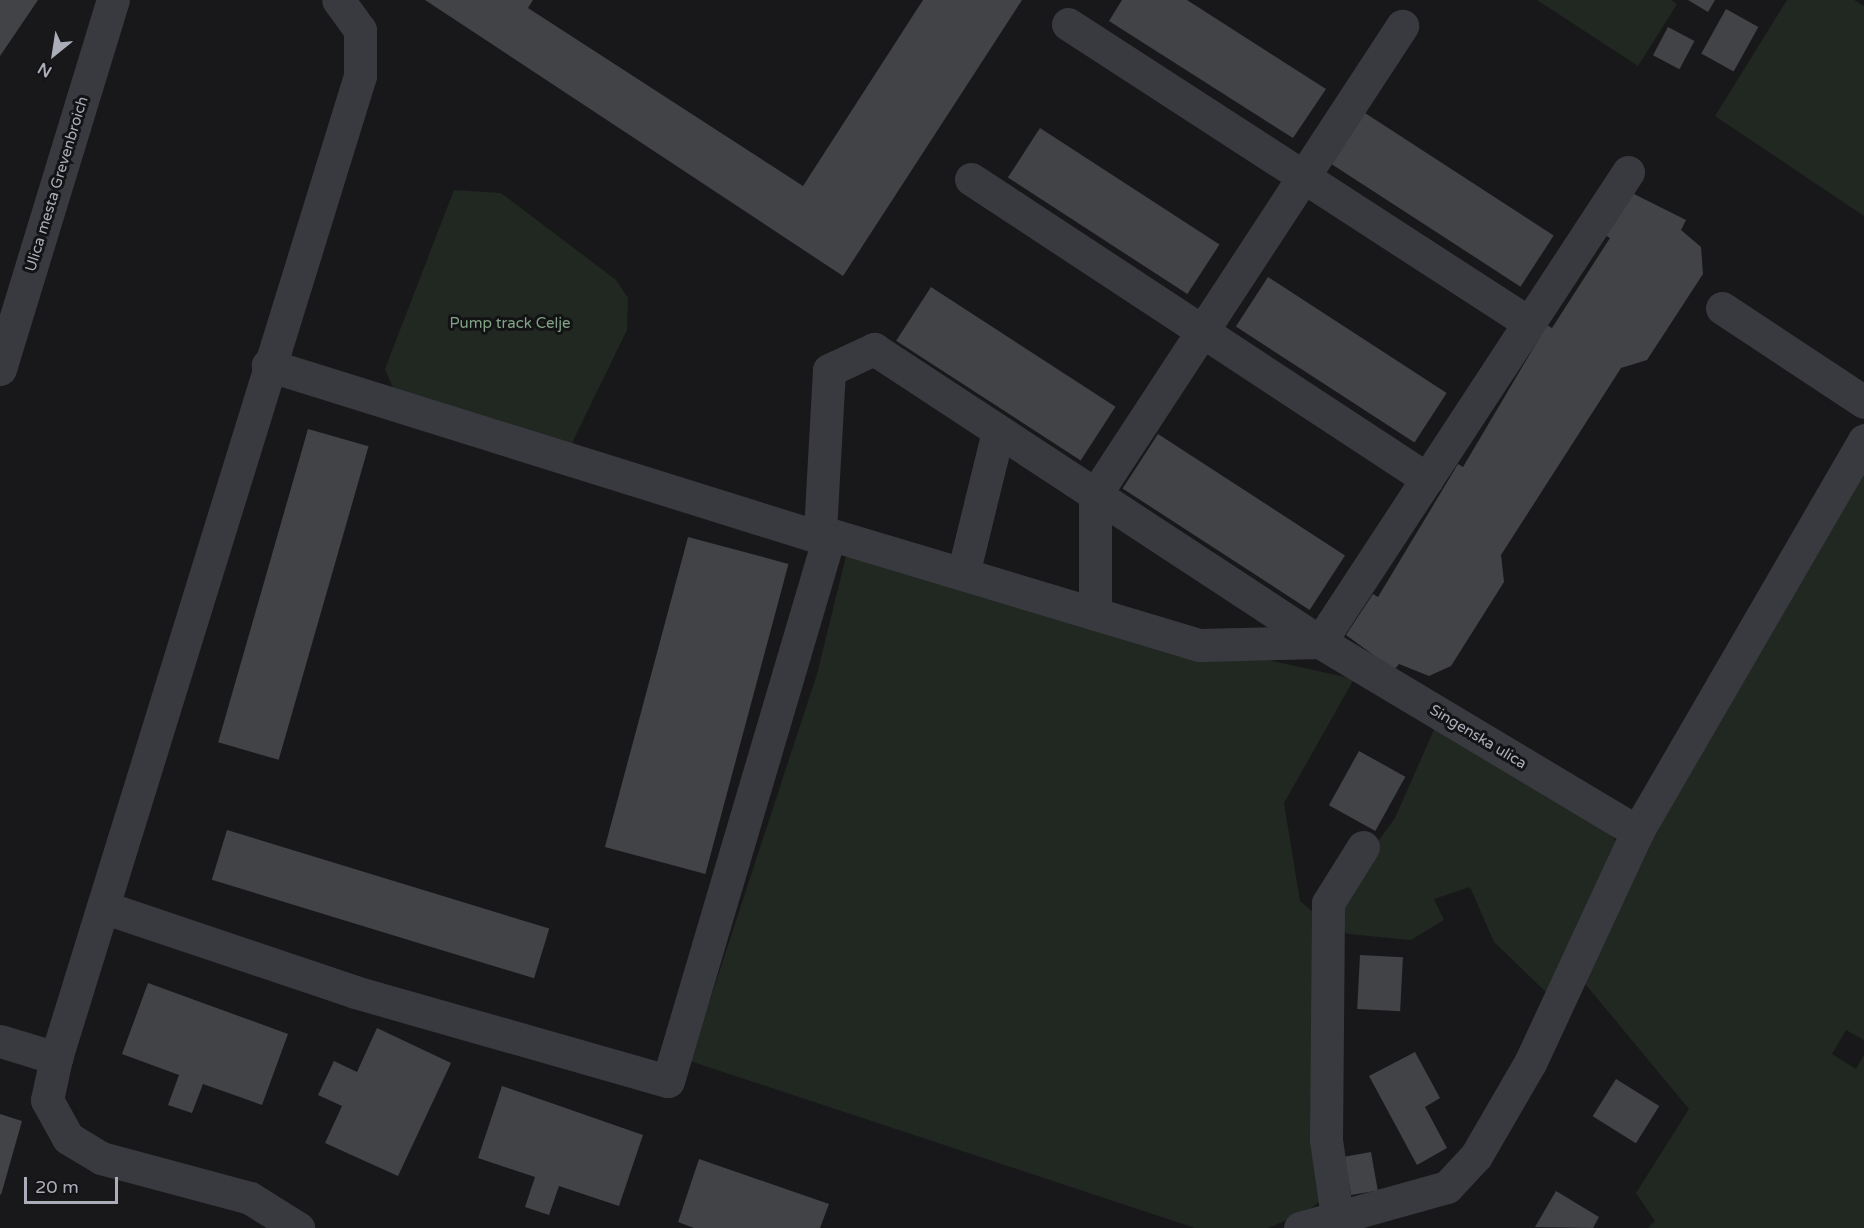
<!DOCTYPE html>
<html>
<head>
<meta charset="utf-8">
<style>
  body { margin:0 }
  #map { position:relative; width:1864px; height:1228px; overflow:hidden; background:#18181a; font-family:"Varela Round",sans-serif }
  div>[style] { position:absolute }
  .green>* { inset:0; background:#202821 }
  .building>* { inset:0; background:#424347; transform-origin:0 0 }
  .minor>* { height:33px; margin:-16.5px; padding:0 16.5px; transform-origin:16.5px; border-radius:16.5px; background:#393a3f }
  span { translate:-50% -50%; white-space:nowrap; text-align:center; line-height:1.15; -webkit-text-stroke:6px #131315; paint-order:stroke }
  .street-label { font-size:15px; color:#abaeb9 }
  .park-label { font-size:15px; color:#82a386 }
  .north { position:absolute; left:24px; top:24px; width:60px; height:60px; -webkit-text-stroke:4px #131315; paint-order:stroke; rotate:210deg; font-size:16px; font-weight:700; line-height:24px; text-align:center; color:#abaeb9 }
  .north::after { content:''; display:block; margin:auto; width:21px; height:27px; background:#abaeb9; clip-path:polygon(50% 0,100% 100%,50% 72%,0 100%) }
  .scale { position:absolute; left:24px; top:1177px; width:94px; height:27px; box-sizing:border-box; border:3px solid #abaeb9; border-top:0; padding-left:8px; font-size:18px; line-height:21px; white-space:nowrap; color:#abaeb9; -webkit-text-stroke:4px #131315; paint-order:stroke }
</style>
</head>
<body>
<div id="map">
  <div class="green">
    <div style="clip-path:polygon(1537px 0,1671px 0,1677px 4px,1638px 66px)"></div>
    <div style="clip-path:polygon(1787px 0,1854px 0,1864px 6px,1864px 216px,1715px 116px)"></div>
    <div style="clip-path:polygon(454px 190px,501px 193px,616px 280px,628px 298px,627px 330px,570px 447px,396px 395px,385px 369px)"></div>
    <div style="clip-path:polygon(1864px 464px,1864px 1040px,1846px 1030px,1832px 1054px,1856px 1069px,1864px 1055px,1864px 1228px,1648px 1228px,1655px 1221px,1636px 1193px,1689px 1109px,1582px 980px,1644px 840px)"></div>
    <div style="clip-path:polygon(850px 540px,1199px 645px,1354px 679px,1284px 803px,1300px 901px,1319px 917px,1319px 1202px,1308px 1211px,1268px 1228px,1195px 1228px,690px 1061px,817px 674px)"></div>
    <div style="clip-path:polygon(1437px 723px,1600px 823px,1618px 843px,1549px 995px,1494px 942px,1470px 887px,1434px 899px,1444px 920px,1411px 940px,1348px 934px,1336px 927px,1336px 900px,1395px 818px)"></div>
  </div>
  <div class="building">
    <div style="clip-path:polygon(0 0,38px 0,0 56px)"></div>
    <div style="clip-path:polygon(425px 0,533px 0,528px 8px,803px 186px,923px 0,1022px 0,843px 276px)"></div>
    <div style="clip-path:polygon(1122px 0,1187px 0,1326px 89px,1293px 138px,1109px 21px)"></div>
    <div style="clip-path:polygon(1688px 0,1715px 0,1708px 12px)"></div>
    <div style="left:1726px;top:9px;width:37px;height:51px;rotate:29deg"></div>
    <div style="left:1668px;top:27px;width:30px;height:32px;rotate:28deg"></div>
    <div style="left:1365px;top:113px;width:225px;height:61px;rotate:33deg"></div>
    <div style="left:1040px;top:128px;width:214px;height:59px;rotate:33deg"></div>
    <div style="clip-path:polygon(1632px 193px,1686px 220px,1681px 230px,1701px 247px,1703px 274px,1647px 360px,1621px 368px,1501px 555px,1504px 582px,1451px 666px,1429px 676px,1399px 664px,1394px 670px,1346px 635px,1373px 594px,1378px 597px,1458px 464px,1463px 467px,1547px 325px,1552px 328px,1610px 238px,1605px 235px)"></div>
    <div style="left:1268px;top:277px;width:213px;height:59px;rotate:33deg"></div>
    <div style="left:931px;top:287px;width:220px;height:64px;rotate:33deg"></div>
    <div style="left:308px;top:429px;width:63px;height:326px;rotate:16deg"></div>
    <div style="left:1158px;top:434px;width:223px;height:65px;rotate:33deg"></div>
    <div style="left:688px;top:537px;width:104px;height:321px;rotate:15deg"></div>
    <div style="left:1359px;top:751px;width:53px;height:62px;rotate:29deg"></div>
    <div style="left:227px;top:830px;width:337px;height:52px;rotate:17deg"></div>
    <div style="left:1360px;top:955px;width:43px;height:54px;rotate:3deg"></div>
    <div style="clip-path:polygon(148px 983px,288px 1034px,262px 1105px,203px 1084px,192px 1113px,168px 1105px,179px 1075px,122px 1054px)"></div>
    <div style="clip-path:polygon(377px 1028px,451px 1063px,398px 1176px,325px 1143px,342px 1106px,318px 1095px,334px 1061px,357px 1072px)"></div>
    <div style="clip-path:polygon(1415px 1052px,1440px 1098px,1425px 1107px,1447px 1148px,1417px 1165px,1369px 1076px)"></div>
    <div style="left:1616px;top:1079px;width:51px;height:44px;rotate:32deg"></div>
    <div style="clip-path:polygon(502px 1086px,643px 1135px,619px 1206px,559px 1186px,549px 1215px,525px 1207px,535px 1177px,478px 1158px)"></div>
    <div style="clip-path:polygon(0 1114px,22px 1121px,1px 1195px,0 1194px)"></div>
    <div style="left:1371px;top:1152px;width:39px;height:27px;rotate:80deg"></div>
    <div style="clip-path:polygon(699px 1159px,829px 1204px,820px 1228px,694px 1228px,678px 1222px)"></div>
    <div style="clip-path:polygon(1556px 1191px,1599px 1217px,1593px 1228px,1535px 1227px)"></div>
  </div>
  <div class="minor">
    <div style="left:1068px;top:24px;width:549px;rotate:32.97deg"></div>
    <div style="left:971px;top:179px;width:546px;rotate:33.34deg"></div>
    <div style="left:1722px;top:308px;width:170px;rotate:33.5deg"></div>
    <div style="left:0;top:369px;width:386px;rotate:-73deg"></div>
    <div style="left:963px;top:574px;width:147px;rotate:-76.2deg"></div>
    <div style="left:1095px;top:614px;width:119px;rotate:-90deg"></div>
    <div style="left:1095px;top:495px;width:561px;rotate:-56.79deg"></div>
    <div style="left:1320px;top:642px;width:121px;rotate:178.6deg"></div>
    <div style="left:1199px;top:645px;width:396px;rotate:-163.3deg"></div>
    <div style="left:820px;top:531px;width:161px;rotate:-86.8deg"></div>
    <div style="left:829px;top:370px;width:50px;rotate:-25deg"></div>
    <div style="left:874px;top:349px;width:534px;rotate:33.3deg"></div>
    <div style="left:1320px;top:642px;width:370px;rotate:30.9deg"></div>
    <div style="left:1320px;top:642px;width:562px;rotate:-56.76deg"></div>
    <div style="left:103px;top:907px;width:266px;rotate:18.6deg"></div>
    <div style="left:355px;top:992px;width:325px;rotate:15.9deg"></div>
    <div style="left:668px;top:1081px;width:564px;rotate:-73.52deg"></div>
    <div style="left:828px;top:540px;width:587px;rotate:-162.65deg"></div>
    <div style="left:0;top:1041px;width:59px;rotate:16.9deg"></div>
    <div style="left:56px;top:1058px;width:1028px;rotate:-72.8deg"></div>
    <div style="left:360px;top:76px;width:46px;rotate:-90deg"></div>
    <div style="left:360px;top:30px;width:37px;rotate:-126deg"></div>
    <div style="left:56px;top:1058px;width:43px;rotate:102.1deg"></div>
    <div style="left:47px;top:1100px;width:43px;rotate:61.1deg"></div>
    <div style="left:68px;top:1138px;width:39px;rotate:31deg"></div>
    <div style="left:101px;top:1158px;width:154px;rotate:15deg"></div>
    <div style="left:250px;top:1198px;width:57px;rotate:32deg"></div>
    <div style="left:1337px;top:1217px;width:78px;rotate:-98.1deg"></div>
    <div style="left:1326px;top:1140px;width:237px;rotate:-89.5deg"></div>
    <div style="left:1328px;top:903px;width:66px;rotate:-58deg"></div>
    <div style="left:1300px;top:1228px;width:153px;rotate:-15.6deg"></div>
    <div style="left:1447px;top:1187px;width:42px;rotate:-46.9deg"></div>
    <div style="left:1476px;top:1156px;width:108px;rotate:-59.9deg"></div>
    <div style="left:1530px;top:1063px;width:255px;rotate:-65.1deg"></div>
    <div style="left:1637px;top:832px;width:453px;rotate:-59.9deg"></div>
  </div>
  <div class="street-label">
    <span style="left:57px;top:184px;rotate:-73deg">Ulica mesta Grevenbroich</span>
    <span style="left:1478px;top:737px;rotate:31deg">Singenska ulica</span>
  </div>
  <div class="park-label">
    <span style="left:510px;top:324px">Pump track Celje</span>
  </div>
  <div class="north">N</div>
  <div class="scale">20 m</div>
</div>
</body>
</html>
